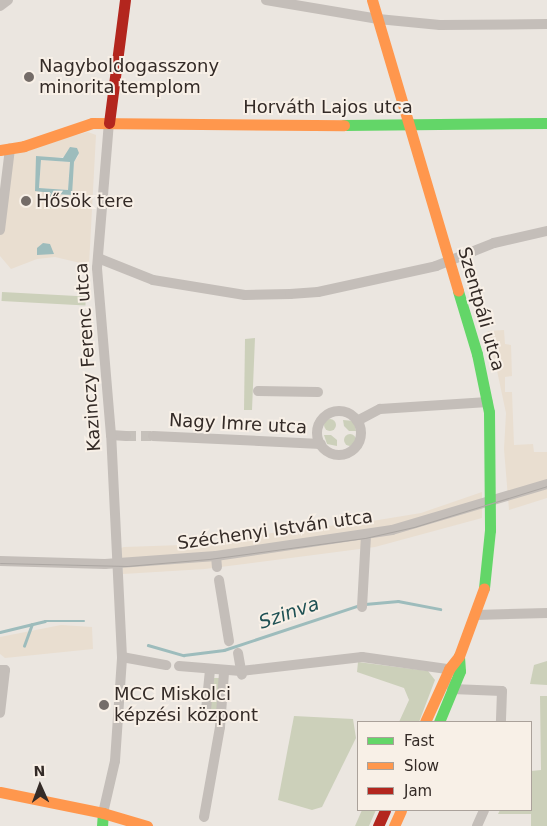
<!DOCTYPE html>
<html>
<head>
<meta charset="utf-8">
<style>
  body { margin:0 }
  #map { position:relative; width:547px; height:826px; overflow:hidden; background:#ebe6e0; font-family:"DejaVu Sans",sans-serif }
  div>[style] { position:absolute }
  .green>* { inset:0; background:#ccd0ba; transform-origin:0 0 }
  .round { border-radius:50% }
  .plaza>* { inset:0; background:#e9ded0; transform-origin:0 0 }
  .water>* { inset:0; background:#9dbcbc }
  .stream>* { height:2.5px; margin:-1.25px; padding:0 1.25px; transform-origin:1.25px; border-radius:1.25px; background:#9dbcbc }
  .street-tunnel>* { height:10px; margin-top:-5px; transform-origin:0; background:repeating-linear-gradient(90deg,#c6c1bb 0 10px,transparent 0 15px) }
  .street>* { height:10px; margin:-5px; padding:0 5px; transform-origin:5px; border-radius:5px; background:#c4beb9 }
  .street>.ring { margin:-5px; padding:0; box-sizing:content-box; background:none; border:10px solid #c4beb9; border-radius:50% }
  .fast>* { height:11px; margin:-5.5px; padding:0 5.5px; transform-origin:5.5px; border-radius:5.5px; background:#63d668 }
  .slow>* { height:11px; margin:-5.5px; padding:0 5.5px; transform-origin:5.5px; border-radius:5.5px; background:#ff974d }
  .jam>* { height:11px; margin:-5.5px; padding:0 5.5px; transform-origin:5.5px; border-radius:5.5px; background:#b3261e }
  .tram>* { height:1px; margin:-0.5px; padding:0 0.5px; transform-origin:0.5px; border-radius:0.5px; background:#aca7a3 }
  .dots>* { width:14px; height:14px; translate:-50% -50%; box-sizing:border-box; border:2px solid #f8f0e7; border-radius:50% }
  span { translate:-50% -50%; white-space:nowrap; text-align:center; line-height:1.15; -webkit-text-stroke:4px #f8f0e7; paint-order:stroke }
  .poi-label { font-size:18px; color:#342b27 }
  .left { translate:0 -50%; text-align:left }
  .street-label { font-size:18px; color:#342b27 }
  .water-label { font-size:19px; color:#1f5154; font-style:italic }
  .legend { position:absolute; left:357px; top:721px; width:175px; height:90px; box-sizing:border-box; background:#f8f0e7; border:1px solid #aaa19a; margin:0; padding:6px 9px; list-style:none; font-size:15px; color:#342b27 }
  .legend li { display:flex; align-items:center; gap:10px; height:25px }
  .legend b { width:25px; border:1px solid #aaa19a }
  .north { position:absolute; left:15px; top:761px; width:50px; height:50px; -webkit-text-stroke:4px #f8f0e7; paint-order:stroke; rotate:358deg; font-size:14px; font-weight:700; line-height:20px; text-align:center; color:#342b27 }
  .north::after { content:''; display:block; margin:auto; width:18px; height:22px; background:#342b27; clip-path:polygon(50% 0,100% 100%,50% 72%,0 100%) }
</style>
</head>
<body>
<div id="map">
  <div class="green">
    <div style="left:2px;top:292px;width:84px;height:9px;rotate:3deg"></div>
    <div style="clip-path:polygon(255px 338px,252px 410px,244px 410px,245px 339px)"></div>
    <div class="round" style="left:324px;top:419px;width:12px;height:12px"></div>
    <div style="clip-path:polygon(343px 420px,354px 421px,356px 431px,349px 431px,344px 426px)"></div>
    <div class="round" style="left:344px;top:434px;width:12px;height:12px"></div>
    <div style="clip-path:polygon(324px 435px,331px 435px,337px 440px,337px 446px,327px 444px)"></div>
    <div style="clip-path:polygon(547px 661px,547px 685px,530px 684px,534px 665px)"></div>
    <div style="clip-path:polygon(358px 662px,428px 671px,435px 680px,419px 722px,399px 722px,409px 700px,404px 688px,357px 672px)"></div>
    <div style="left:210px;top:678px;width:9px;height:35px"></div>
    <div style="clip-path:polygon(540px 696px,547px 696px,547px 826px,531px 826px,531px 814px,498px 814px,500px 810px,531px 810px,531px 771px,541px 770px)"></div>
    <div style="clip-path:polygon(294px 716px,353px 719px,356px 738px,322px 807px,312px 810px,278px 800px)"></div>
    <div style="clip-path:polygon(362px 810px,376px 810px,369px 826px,355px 826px)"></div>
  </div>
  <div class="plaza">
    <div style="clip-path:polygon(evenodd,88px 132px,96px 135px,89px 265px,55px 257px,37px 259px,11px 269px,0 256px,0 212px,8px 152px,88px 132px,79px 155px,74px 162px,71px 195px,54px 194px,54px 208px,47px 207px,51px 193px,36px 191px,38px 160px,79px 155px)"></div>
    <div style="left:41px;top:160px;width:29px;height:28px;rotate:4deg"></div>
    <div style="clip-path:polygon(504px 330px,505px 344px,511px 345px,512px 376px,505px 377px,505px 392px,512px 392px,514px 445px,533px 444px,534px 452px,547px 452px,547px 498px,509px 510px,504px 449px,506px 413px,496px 366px,485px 335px,488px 331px)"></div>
    <div style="clip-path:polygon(482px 492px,482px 518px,375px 547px,205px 569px,123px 574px,121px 548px,124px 547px,211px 544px,294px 529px,360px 523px,421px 513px)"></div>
    <div style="clip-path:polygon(61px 625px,92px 627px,93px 649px,5px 658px,0 654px,0 637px)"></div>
  </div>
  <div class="water">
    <div style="clip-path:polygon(evenodd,70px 147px,77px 148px,79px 153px,74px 162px,72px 195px,54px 194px,54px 208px,46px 207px,51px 193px,35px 191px,36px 156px,63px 158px,70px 147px,41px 160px,70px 162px,68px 190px,39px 188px,41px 160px)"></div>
    <div style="clip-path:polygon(43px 243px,50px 244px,54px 254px,37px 255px,37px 248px)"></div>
  </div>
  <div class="stream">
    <div style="left:365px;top:604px;width:33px;rotate:-5deg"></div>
    <div style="left:398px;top:601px;width:43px;rotate:10.8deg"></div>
    <div style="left:0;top:632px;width:46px;rotate:-13.7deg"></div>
    <div style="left:45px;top:621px;width:39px"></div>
    <div style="left:148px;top:645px;width:37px;rotate:16deg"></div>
    <div style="left:184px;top:655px;width:40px;rotate:-7.1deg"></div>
    <div style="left:224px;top:650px;width:143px;rotate:-18.3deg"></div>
    <div style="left:24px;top:646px;width:23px;rotate:-70deg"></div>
  </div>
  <div class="street-tunnel">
    <div style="left:126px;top:436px;width:27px"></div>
  </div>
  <div class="street">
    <div style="left:266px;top:0;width:114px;rotate:9.6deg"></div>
    <div style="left:378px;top:19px;width:62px;rotate:5.5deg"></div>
    <div style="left:440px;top:25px;width:107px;rotate:-0.5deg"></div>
    <div style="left:0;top:6px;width:10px;rotate:-37deg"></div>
    <div style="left:0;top:230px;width:82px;rotate:-83deg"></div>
    <div style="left:98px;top:258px;width:59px;rotate:21.8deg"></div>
    <div style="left:153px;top:280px;width:93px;rotate:9.3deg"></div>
    <div style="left:245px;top:295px;width:45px;rotate:-1.3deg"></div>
    <div style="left:290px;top:294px;width:28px;rotate:-4deg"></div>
    <div style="left:318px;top:292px;width:121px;rotate:-12.4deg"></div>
    <div style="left:436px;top:266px;width:62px;rotate:-21.6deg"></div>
    <div style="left:494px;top:243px;width:54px;rotate:-12.8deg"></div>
    <div style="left:258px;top:391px;width:60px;rotate:1deg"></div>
    <div class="ring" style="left:317px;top:411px;width:34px;height:34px"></div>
    <div style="left:357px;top:421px;width:26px;rotate:-28deg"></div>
    <div style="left:380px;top:409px;width:108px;rotate:-3.7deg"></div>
    <div style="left:111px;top:435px;width:15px;rotate:4deg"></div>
    <div style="left:153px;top:436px;width:168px;rotate:2.7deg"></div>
    <div style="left:216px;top:556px;width:11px;rotate:85deg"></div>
    <div style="left:0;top:561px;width:105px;rotate:1.6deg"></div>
    <div style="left:105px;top:564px;width:111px;rotate:-4.1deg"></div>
    <div style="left:216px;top:556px;width:178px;rotate:-8.4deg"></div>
    <div style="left:392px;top:530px;width:162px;rotate:-16.5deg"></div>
    <div style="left:219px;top:580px;width:62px;rotate:80.7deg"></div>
    <div style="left:362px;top:607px;width:72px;rotate:-86.8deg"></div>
    <div style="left:475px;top:615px;width:72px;rotate:-1.6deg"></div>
    <div style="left:238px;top:653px;width:22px;rotate:80deg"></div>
    <div style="left:122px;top:657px;width:45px;rotate:10.3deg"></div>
    <div style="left:179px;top:666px;width:62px;rotate:4.6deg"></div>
    <div style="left:241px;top:671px;width:122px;rotate:-6.6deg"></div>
    <div style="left:362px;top:657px;width:93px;rotate:8deg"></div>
    <div style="left:0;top:670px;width:5px"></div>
    <div style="left:5px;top:670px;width:43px;rotate:96.6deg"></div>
    <div style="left:452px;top:684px;width:5px;rotate:90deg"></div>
    <div style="left:452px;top:689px;width:50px;rotate:2.3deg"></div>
    <div style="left:502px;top:691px;width:31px;rotate:92deg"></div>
    <div style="left:206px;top:710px;width:40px;rotate:-84.3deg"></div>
    <div style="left:103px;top:813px;width:53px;rotate:-77deg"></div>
    <div style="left:115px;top:761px;width:104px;rotate:-86.1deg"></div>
    <div style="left:122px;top:657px;width:222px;rotate:-92.8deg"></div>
    <div style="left:111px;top:435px;width:168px;rotate:-94.8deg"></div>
    <div style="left:97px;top:268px;width:145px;rotate:-85.3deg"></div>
    <div style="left:204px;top:817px;width:91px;rotate:-79.9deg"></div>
    <div style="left:220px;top:727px;width:55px;rotate:-85.8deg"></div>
    <div style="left:477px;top:826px;width:17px;rotate:-66deg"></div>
  </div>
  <div class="fast">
    <div style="left:344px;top:125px;width:203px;rotate:-0.6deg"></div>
    <div style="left:458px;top:291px;width:66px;rotate:73.2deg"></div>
    <div style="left:477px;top:354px;width:59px;rotate:78.3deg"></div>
    <div style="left:489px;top:412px;width:118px;rotate:89.5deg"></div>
    <div style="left:490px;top:530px;width:58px;rotate:95.9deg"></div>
    <div style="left:439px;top:722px;width:55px;rotate:-67.6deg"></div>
    <div style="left:460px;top:671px;width:15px;rotate:-94deg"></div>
    <div style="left:102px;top:826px;width:13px;rotate:-86deg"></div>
  </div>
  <div class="slow">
    <div style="left:372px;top:0;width:303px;rotate:73.5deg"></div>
    <div style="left:0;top:150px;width:24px;rotate:-9deg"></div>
    <div style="left:24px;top:146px;width:72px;rotate:-18.7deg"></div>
    <div style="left:92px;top:123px;width:252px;rotate:0.5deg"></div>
    <div style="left:425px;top:722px;width:58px;rotate:-65.6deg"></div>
    <div style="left:449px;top:669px;width:16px;rotate:-52deg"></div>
    <div style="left:459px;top:656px;width:72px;rotate:-69.8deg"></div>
    <div style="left:0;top:792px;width:105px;rotate:11.5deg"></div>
    <div style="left:103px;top:813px;width:46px;rotate:16.5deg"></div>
    <div style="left:394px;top:826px;width:17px;rotate:-66deg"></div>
  </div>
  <div class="jam">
    <div style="left:109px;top:123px;width:124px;rotate:-82.6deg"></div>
    <div style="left:378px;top:826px;width:17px;rotate:-66deg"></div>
  </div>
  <div class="tram">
    <div style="left:0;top:563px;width:127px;rotate:1.4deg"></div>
    <div style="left:127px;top:566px;width:82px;rotate:-4.9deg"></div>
    <div style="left:209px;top:559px;width:157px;rotate:-7.7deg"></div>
    <div style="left:365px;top:538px;width:50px;rotate:-12.7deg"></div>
    <div style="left:414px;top:527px;width:139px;rotate:-17.1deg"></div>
  </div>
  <div class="dots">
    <div style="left:29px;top:77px;background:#746c68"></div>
    <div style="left:26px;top:201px;background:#746c68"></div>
    <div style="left:104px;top:705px;background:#746c68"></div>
  </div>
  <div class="poi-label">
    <span class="left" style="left:39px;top:77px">Nagyboldogasszony<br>minorita templom</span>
    <span class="left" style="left:36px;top:201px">Hősök tere</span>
    <span class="left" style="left:114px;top:705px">MCC Miskolci<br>képzési központ</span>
  </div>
  <div class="street-label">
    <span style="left:328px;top:107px">Horváth Lajos utca</span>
    <span style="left:481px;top:309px;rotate:74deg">Szentpáli utca</span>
    <span style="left:88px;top:357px;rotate:-94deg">Kazinczy Ferenc utca</span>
    <span style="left:238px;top:424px;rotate:3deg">Nagy Imre utca</span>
    <span style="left:275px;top:530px;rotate:-8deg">Széchenyi István utca</span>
  </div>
  <div class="water-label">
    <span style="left:289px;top:613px;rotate:-19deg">Szinva</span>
  </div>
  <ul class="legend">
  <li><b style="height:6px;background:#63d668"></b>Fast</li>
  <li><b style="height:6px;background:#ff974d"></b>Slow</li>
  <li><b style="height:6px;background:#b3261e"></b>Jam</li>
  </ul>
  <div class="north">N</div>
</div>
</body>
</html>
